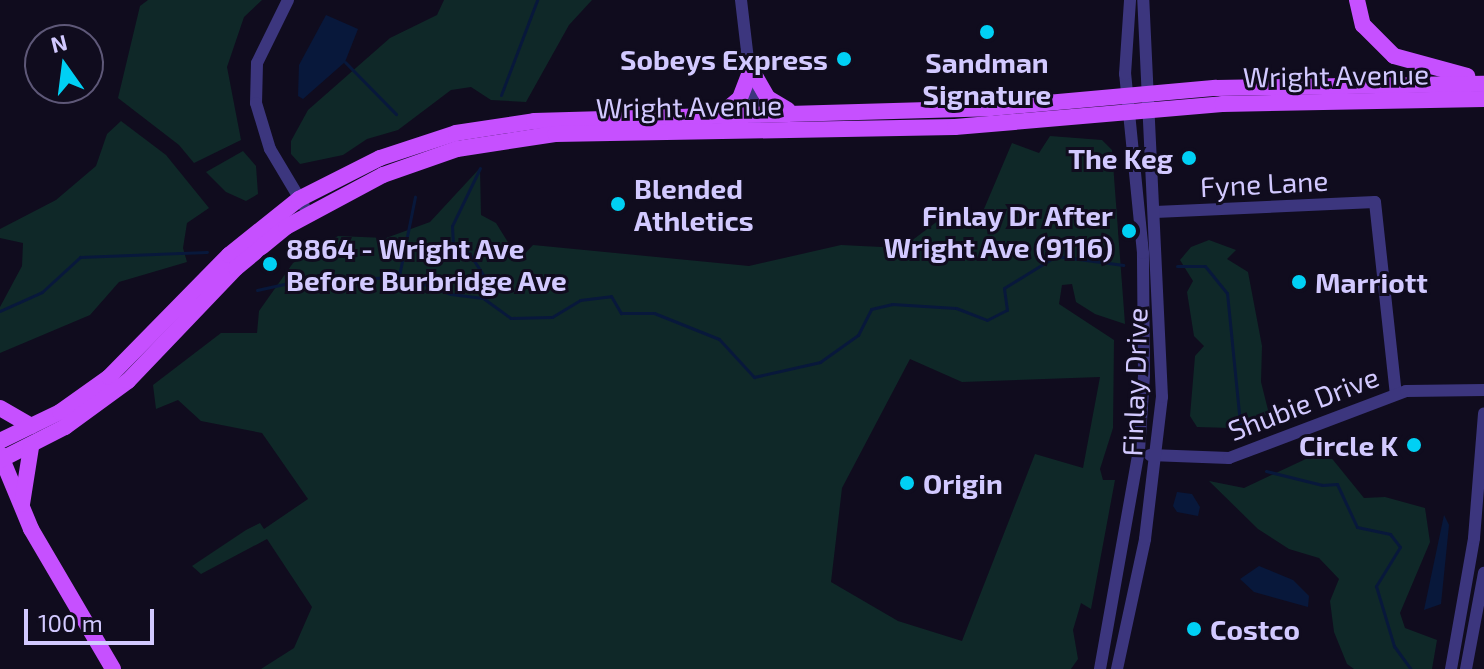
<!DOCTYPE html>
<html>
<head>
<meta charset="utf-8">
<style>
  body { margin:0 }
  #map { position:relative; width:1484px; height:669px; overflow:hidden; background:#100c1e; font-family:"Exo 2",sans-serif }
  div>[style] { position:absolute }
  .green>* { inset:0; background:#0f2828 }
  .water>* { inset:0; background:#08183b }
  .stream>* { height:3px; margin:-1.5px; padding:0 1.5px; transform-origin:1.5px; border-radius:1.5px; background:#08183b }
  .minor>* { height:12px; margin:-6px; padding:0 6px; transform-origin:6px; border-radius:6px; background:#3c367e }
  .major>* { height:16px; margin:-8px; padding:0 8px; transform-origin:8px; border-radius:8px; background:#c650ff }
  .dots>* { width:22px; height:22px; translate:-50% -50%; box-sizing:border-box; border:4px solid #100c1e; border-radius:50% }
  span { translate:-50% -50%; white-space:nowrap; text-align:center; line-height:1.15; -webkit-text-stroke:6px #100c1e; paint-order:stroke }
  .poi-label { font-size:28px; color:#d2c9ff; font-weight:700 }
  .right { translate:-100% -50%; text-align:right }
  .left { translate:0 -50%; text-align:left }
  .street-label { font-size:28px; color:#d2c9ff }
  .north { position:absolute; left:24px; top:24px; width:80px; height:80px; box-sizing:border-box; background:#100c1e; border:2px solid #5e5878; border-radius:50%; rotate:346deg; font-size:22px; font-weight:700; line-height:32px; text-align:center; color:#d2c9ff }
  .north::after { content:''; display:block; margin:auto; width:28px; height:36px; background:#00d0f4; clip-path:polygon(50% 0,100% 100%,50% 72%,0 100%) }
  .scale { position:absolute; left:24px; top:609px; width:130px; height:36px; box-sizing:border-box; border:4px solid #d2c9ff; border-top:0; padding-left:10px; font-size:24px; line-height:28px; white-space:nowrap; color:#d2c9ff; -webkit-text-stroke:6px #100c1e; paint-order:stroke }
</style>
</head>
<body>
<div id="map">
  <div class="green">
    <div style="clip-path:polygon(148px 0,262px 0,244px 17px,227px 67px,241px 140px,194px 163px,179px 145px,118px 98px,140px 6px)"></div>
    <div style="clip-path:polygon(444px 0,592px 0,569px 25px,526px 102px,491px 100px,471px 87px,451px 90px,398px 130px,367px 139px,343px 155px,300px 164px,291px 154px,291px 141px,308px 110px,390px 38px,437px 15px)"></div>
    <div style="clip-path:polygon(121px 121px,166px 155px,209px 208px,187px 223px,183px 248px,187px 262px,119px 282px,90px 315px,0 353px,0 307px,22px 266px,23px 243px,0 238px,0 229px,56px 200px,96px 166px,107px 134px)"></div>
    <div style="clip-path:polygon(evenodd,1050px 136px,1102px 140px,1112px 150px,1125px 324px,1095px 314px,1076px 302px,1072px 284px,1062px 285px,1059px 304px,1114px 340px,1113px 428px,1100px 469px,1103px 480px,1115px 480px,1091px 609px,1081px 603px,1073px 630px,1078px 659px,1071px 669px,261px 669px,294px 648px,312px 607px,267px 539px,201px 574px,192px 566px,246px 530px,260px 523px,264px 529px,308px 499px,262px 433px,201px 421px,178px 400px,156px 409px,153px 385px,221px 333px,257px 333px,259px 311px,293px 263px,338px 236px,386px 238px,430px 222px,480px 168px,481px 215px,496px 223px,519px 260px,533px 245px,749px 266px,841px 245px,902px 248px,943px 217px,981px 216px,1012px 143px,1039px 153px,1050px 136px,910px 359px,962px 382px,1100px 377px,1083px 468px,1035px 454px,962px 641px,898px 621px,831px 582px,842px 488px,910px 359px)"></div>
    <div style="clip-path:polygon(243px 151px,256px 166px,258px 194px,246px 201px,226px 192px,206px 172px)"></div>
    <div style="clip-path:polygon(1209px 240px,1236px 250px,1227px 259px,1248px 272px,1262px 346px,1261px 382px,1269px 414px,1231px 428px,1197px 427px,1190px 416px,1195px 356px,1204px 346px,1194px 336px,1187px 292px,1193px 281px,1180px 260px,1191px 247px)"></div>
    <div style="clip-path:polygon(1325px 450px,1364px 498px,1385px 497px,1425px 508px,1430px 542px,1400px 613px,1405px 628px,1437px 640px,1432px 669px,1354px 669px,1347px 664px,1334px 632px,1330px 601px,1339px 579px,1319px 558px,1289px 549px,1258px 529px,1209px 481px,1244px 488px)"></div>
  </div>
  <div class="water">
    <div style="clip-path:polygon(326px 15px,358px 29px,345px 62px,303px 99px,298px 96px,299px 65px)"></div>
    <div style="clip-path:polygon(1177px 492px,1192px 494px,1200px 507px,1198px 516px,1177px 512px,1173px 506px)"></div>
    <div style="clip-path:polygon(1444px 515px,1449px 525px,1441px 604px,1424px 610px)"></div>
    <div style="clip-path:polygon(1259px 566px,1293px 580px,1309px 596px,1308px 607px,1254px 592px,1240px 579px)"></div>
  </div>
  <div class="stream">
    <div style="left:345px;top:62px;width:73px;rotate:45.6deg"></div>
    <div style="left:501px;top:95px;width:102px;rotate:-69.2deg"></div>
    <div style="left:480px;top:168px;width:64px;rotate:115.8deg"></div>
    <div style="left:452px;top:226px;width:21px;rotate:87deg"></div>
    <div style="left:453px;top:247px;width:17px;rotate:21deg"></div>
    <div style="left:469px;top:253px;width:31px;rotate:57deg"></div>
    <div style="left:486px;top:279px;width:19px;rotate:99deg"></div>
    <div style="left:1177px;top:266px;width:28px"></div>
    <div style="left:1205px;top:266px;width:35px;rotate:51deg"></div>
    <div style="left:1227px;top:293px;width:132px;rotate:84.3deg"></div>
    <div style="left:399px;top:276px;width:81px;rotate:-78.6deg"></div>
    <div style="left:257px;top:290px;width:74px;rotate:-12.5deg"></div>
    <div style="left:329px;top:274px;width:10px;rotate:29deg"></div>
    <div style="left:338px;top:279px;width:67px;rotate:-1.7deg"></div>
    <div style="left:405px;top:277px;width:49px;rotate:20.3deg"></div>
    <div style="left:451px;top:294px;width:32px;rotate:7deg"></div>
    <div style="left:483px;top:298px;width:34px;rotate:36deg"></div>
    <div style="left:511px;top:318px;width:41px;rotate:-1.4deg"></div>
    <div style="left:552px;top:317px;width:33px;rotate:-31deg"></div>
    <div style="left:580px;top:300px;width:31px;rotate:-7deg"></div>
    <div style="left:611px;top:296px;width:20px;rotate:60deg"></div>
    <div style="left:621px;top:313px;width:33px"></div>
    <div style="left:654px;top:313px;width:70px;rotate:21.8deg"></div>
    <div style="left:719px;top:339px;width:52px;rotate:47.4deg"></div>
    <div style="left:754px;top:377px;width:68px;rotate:-12.8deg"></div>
    <div style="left:820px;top:362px;width:47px;rotate:-35.4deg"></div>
    <div style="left:858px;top:335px;width:29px;rotate:-63deg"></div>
    <div style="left:871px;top:309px;width:22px;rotate:-13deg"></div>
    <div style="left:892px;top:304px;width:64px;rotate:3.6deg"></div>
    <div style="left:956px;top:308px;width:33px;rotate:21deg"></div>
    <div style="left:987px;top:320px;width:22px;rotate:-27deg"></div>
    <div style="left:1007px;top:310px;width:22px;rotate:-98deg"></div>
    <div style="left:1004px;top:288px;width:61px;rotate:-31.6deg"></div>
    <div style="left:1056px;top:256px;width:68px;rotate:7.7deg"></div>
    <div style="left:0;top:311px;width:46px;rotate:-24.3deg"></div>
    <div style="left:42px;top:292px;width:52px;rotate:-42.6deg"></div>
    <div style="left:80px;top:257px;width:127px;rotate:-2.3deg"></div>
    <div style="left:1266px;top:471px;width:58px;rotate:14deg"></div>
    <div style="left:1322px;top:485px;width:15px;rotate:-4deg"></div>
    <div style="left:1337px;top:484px;width:47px;rotate:65.1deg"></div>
    <div style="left:1357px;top:527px;width:34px;rotate:12deg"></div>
    <div style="left:1390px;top:534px;width:16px;rotate:52deg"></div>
    <div style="left:1400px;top:547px;width:46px;rotate:121.6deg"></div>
    <div style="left:1376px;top:586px;width:63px;rotate:73.3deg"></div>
    <div style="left:1394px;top:646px;width:29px;rotate:54deg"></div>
  </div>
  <div class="minor">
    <div style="left:288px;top:0;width:70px;rotate:116.2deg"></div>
    <div style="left:257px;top:63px;width:40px;rotate:91.4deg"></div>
    <div style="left:256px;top:103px;width:48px;rotate:73.1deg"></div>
    <div style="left:270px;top:149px;width:66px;rotate:59.2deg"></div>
    <div style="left:741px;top:0;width:121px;rotate:83.3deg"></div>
    <div style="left:1155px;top:212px;width:220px;rotate:-2.6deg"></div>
    <div style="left:1375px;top:202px;width:193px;rotate:83.8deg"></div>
    <div style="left:1150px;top:455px;width:79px;rotate:2.2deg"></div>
    <div style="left:1229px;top:458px;width:189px;rotate:-20.7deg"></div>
    <div style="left:1406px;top:391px;width:78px;rotate:-0.7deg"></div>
    <div style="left:1100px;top:669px;width:221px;rotate:-79.9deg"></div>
    <div style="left:1139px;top:451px;width:76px;rotate:-86.2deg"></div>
    <div style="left:1144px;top:375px;width:122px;rotate:-90.5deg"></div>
    <div style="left:1143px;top:253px;width:180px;rotate:-95.7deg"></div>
    <div style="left:1125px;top:74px;width:74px;rotate:-86.1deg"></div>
    <div style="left:1117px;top:669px;width:133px;rotate:-77.8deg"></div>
    <div style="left:1145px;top:539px;width:143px;rotate:-83.2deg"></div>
    <div style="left:1162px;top:397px;width:397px;rotate:-92.7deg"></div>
    <div style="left:1451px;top:669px;width:133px;rotate:-80deg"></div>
    <div style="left:1474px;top:538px;width:125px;rotate:-85.4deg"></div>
    <div style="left:1466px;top:669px;width:98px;rotate:-79.4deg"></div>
  </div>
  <div class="major">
    <div style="left:1357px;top:0;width:26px;rotate:77deg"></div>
    <div style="left:1363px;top:25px;width:44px;rotate:45deg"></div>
    <div style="left:1394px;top:56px;width:76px;rotate:15.3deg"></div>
    <div style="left:751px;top:69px;width:34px;rotate:60deg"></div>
    <div style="left:768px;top:98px;width:23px;rotate:31deg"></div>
    <div style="left:720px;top:115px;width:26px;rotate:-40deg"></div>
    <div style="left:740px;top:98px;width:31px;rotate:-69deg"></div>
    <div style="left:0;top:408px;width:36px;rotate:30deg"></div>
    <div style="left:0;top:441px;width:67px;rotate:-25.8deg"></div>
    <div style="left:60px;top:412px;width:60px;rotate:-35.5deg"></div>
    <div style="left:109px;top:377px;width:171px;rotate:-45.5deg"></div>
    <div style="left:229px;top:255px;width:90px;rotate:-38.7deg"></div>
    <div style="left:299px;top:199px;width:91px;rotate:-26.8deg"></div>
    <div style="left:380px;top:158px;width:80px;rotate:-18.2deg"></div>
    <div style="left:456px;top:133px;width:79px;rotate:-8.7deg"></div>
    <div style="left:534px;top:121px;width:456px;rotate:-1.6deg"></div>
    <div style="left:990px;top:108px;width:227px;rotate:-5.1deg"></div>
    <div style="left:1216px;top:88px;width:268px;rotate:-0.9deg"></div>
    <div style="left:0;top:454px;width:81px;rotate:67.5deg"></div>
    <div style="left:31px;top:529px;width:162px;rotate:59.6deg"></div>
    <div style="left:0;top:460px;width:73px;rotate:-26.9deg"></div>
    <div style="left:65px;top:427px;width:78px;rotate:-36.1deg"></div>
    <div style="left:128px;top:381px;width:156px;rotate:-46.3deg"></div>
    <div style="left:236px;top:268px;width:65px;rotate:-39.4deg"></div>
    <div style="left:286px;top:227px;width:110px;rotate:-28.2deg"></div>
    <div style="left:383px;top:175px;width:78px;rotate:-19.4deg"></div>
    <div style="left:457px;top:149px;width:99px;rotate:-8.7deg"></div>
    <div style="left:555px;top:134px;width:400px;rotate:-1deg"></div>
    <div style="left:955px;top:127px;width:268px;rotate:-4.9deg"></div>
    <div style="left:1222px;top:104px;width:262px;rotate:-1.1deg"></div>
    <div style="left:22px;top:504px;width:58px;rotate:-81deg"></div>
  </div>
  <div class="dots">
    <div style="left:987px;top:32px;background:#00d0f4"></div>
    <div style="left:844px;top:59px;background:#00d0f4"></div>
    <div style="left:1189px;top:158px;background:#00d0f4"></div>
    <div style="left:618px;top:204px;background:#00d0f4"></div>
    <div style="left:1129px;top:231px;background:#00d0f4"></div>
    <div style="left:270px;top:264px;background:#00d0f4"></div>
    <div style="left:1299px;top:282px;background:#00d0f4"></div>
    <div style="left:1414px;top:445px;background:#00d0f4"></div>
    <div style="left:907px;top:483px;background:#00d0f4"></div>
    <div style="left:1194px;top:629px;background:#00d0f4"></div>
  </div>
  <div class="poi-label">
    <span class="right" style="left:828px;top:59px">Sobeys Express</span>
    <span style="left:987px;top:78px">Sandman<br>Signature</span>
    <span class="right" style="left:1173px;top:158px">The Keg</span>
    <span class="left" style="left:634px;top:204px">Blended<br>Athletics</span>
    <span class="right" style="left:1113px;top:231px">Finlay Dr After<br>Wright Ave (9116)</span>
    <span class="left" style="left:286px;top:264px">8864 - Wright Ave<br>Before Burbridge Ave</span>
    <span class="left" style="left:1315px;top:282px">Marriott</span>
    <span class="right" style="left:1398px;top:445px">Circle K</span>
    <span class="left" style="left:923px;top:483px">Origin</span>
    <span class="left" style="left:1210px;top:629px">Costco</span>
  </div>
  <div class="street-label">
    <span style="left:1336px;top:75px;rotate:-1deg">Wright Avenue</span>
    <span style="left:689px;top:106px;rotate:-1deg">Wright Avenue</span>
    <span style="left:1264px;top:183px;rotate:-3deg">Fyne Lane</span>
    <span style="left:1134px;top:382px;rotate:-88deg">Finlay Drive</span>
    <span style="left:1303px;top:403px;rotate:-21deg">Shubie Drive</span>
  </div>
  <div class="north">N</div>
  <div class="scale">100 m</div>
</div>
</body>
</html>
